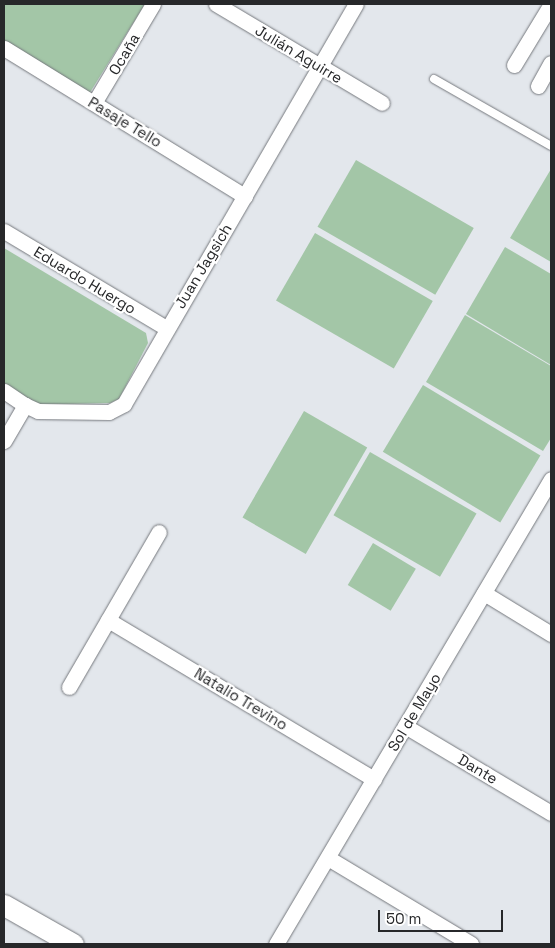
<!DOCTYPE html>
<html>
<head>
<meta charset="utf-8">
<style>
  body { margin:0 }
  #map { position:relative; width:555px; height:948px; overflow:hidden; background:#e3e7ec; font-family:"Space Grotesk",sans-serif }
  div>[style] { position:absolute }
  .green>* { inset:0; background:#a3c6a7; transform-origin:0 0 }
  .roads { filter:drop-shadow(0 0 1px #75787d) drop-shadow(0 0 1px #75787d) }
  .service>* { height:8px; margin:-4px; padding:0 4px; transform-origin:4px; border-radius:4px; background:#fff }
  .minor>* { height:15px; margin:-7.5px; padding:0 7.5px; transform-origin:7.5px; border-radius:7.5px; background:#fff }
  .secondary>* { height:21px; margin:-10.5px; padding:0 10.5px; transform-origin:10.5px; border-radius:10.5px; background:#fff }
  span { translate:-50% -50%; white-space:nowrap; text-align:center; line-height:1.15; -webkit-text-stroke:4.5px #fff; paint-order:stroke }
  .street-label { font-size:15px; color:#27282a }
  .frame { position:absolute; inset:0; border:5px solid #27282a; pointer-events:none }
  .scale { position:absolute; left:378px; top:910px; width:125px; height:22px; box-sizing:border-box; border:2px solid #27282a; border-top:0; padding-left:6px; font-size:15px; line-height:18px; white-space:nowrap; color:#27282a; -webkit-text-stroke:4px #fff; paint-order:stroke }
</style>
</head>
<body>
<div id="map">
  <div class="green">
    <div style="clip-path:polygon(4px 4px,145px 4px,89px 94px,4px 42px)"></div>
    <div style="left:356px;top:160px;width:136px;height:77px;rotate:30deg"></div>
    <div style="clip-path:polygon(551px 169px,551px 262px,510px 238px)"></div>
    <div style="left:315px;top:233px;width:136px;height:78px;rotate:30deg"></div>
    <div style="clip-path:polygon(505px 247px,551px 274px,551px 365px,466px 314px)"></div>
    <div style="clip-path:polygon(4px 248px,146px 333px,148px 343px,119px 399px,110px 403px,25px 405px,4px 391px)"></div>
    <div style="clip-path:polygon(465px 315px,551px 366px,551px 438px,543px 451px,426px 382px)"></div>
    <div style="left:423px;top:385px;width:137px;height:78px;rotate:31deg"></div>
    <div style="left:304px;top:411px;width:73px;height:123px;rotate:30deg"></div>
    <div style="left:370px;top:452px;width:123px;height:73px;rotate:30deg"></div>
    <div style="left:373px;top:543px;width:50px;height:49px;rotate:31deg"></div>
  </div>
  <div class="roads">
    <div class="service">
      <div style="left:434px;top:79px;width:135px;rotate:29.8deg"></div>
    </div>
    <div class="minor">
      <div style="left:216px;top:4px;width:193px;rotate:30.8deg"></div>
      <div style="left:4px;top:48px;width:283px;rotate:31.6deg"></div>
      <div style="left:514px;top:65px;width:71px;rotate:-58.8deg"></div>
      <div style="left:538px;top:86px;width:26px;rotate:-61deg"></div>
      <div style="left:94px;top:103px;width:115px;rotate:-59.2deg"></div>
      <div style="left:4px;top:231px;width:189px;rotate:30.9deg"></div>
      <div style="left:4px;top:391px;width:25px;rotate:34deg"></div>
      <div style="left:4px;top:441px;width:42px;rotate:-59.7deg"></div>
      <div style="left:25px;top:405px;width:14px;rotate:25deg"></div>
      <div style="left:38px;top:411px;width:71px;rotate:0.8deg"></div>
      <div style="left:109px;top:412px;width:17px;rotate:-28deg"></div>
      <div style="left:124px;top:404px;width:462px;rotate:-59.9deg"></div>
      <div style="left:484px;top:593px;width:79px;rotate:31.5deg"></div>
      <div style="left:108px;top:620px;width:310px;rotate:30.9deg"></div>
      <div style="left:69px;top:687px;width:179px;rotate:-59.9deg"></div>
      <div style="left:405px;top:726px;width:170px;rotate:30.8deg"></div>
      <div style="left:328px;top:858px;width:167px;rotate:31deg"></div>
      <div style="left:276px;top:944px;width:540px;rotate:-59.4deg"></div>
    </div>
    <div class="secondary">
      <div style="left:4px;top:905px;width:79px;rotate:29.5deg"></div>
    </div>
  </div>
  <div class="street-label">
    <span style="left:124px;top:54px;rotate:-59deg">Ocaña</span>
    <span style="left:299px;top:54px;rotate:31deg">Julián Aguirre</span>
    <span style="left:125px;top:122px;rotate:31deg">Pasaje Tello</span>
    <span style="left:203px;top:266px;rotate:-59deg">Juan Jagsich</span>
    <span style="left:85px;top:280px;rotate:31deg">Eduardo Huergo</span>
    <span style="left:241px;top:699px;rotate:31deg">Natalio Trevino</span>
    <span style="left:414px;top:712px;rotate:-59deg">Sol de Mayo</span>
    <span style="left:478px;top:769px;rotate:31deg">Dante</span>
  </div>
  <div class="frame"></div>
  <div class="scale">50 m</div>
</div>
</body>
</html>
